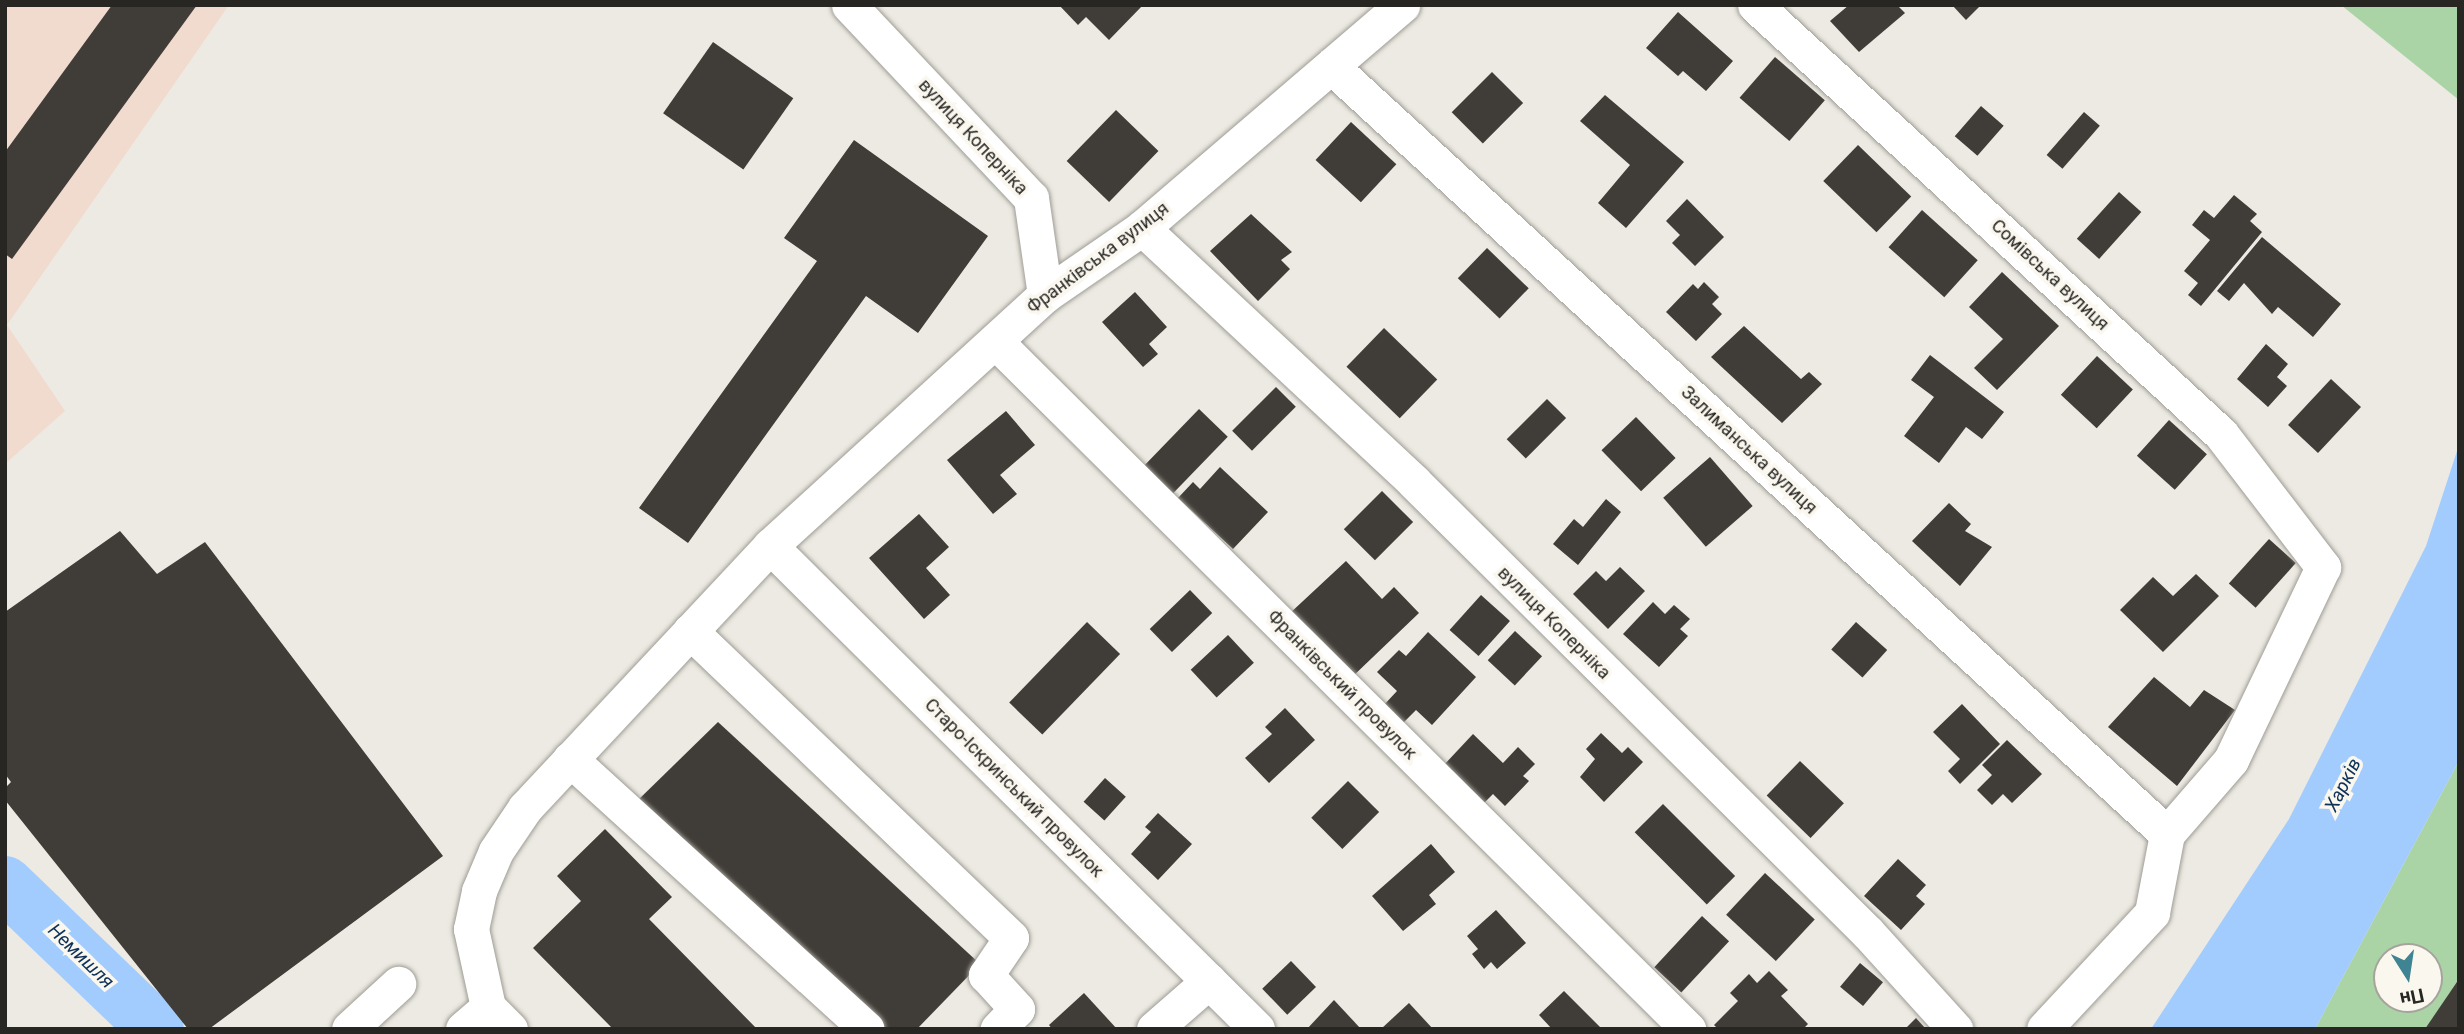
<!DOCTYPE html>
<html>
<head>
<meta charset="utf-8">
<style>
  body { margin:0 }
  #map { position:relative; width:2464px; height:1034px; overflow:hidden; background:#eceae2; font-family:Roboto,sans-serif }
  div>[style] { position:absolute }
  .industrial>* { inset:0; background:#f1dbce }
  .green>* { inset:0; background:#abd4a6 }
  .water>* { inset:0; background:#a3ccfe }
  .river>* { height:56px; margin:-28px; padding:0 28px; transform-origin:28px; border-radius:28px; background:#a3ccfe }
  .building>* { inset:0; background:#403c37; transform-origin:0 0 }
  .roads { filter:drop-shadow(0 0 2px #9e9c95) drop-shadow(0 0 2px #9e9c95) }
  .minor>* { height:35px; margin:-17.5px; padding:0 17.5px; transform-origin:17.5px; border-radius:17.5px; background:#fff }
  span { translate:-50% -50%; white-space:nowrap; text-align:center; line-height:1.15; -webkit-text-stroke:7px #faf7ef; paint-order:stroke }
  .street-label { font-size:18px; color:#272623 }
  .water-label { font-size:19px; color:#0d3158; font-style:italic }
  .frame { position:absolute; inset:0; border:7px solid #272623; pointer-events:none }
  .north { position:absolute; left:2373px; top:943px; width:70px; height:70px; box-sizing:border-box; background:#faf7ef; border:2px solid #a6a39d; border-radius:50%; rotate:168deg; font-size:19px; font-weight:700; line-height:28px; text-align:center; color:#272623 }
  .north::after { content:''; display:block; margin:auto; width:24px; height:32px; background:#3f8492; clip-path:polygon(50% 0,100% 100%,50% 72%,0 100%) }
</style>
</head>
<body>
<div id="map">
  <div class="industrial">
    <div style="clip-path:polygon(5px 5px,229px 5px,7px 325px,65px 411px,5px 464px)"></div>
  </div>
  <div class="green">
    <div style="clip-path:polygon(2341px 5px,2459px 5px,2459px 100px)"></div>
    <div style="clip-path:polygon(evenodd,2459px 761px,2459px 981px,2428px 1029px,2315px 1029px,2459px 761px,2387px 957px,2429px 957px,2429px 999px,2387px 999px,2387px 957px)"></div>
  </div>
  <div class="water">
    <div style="clip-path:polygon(2459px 445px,2459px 761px,2315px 1029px,2151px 1029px,2289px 819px,2426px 546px)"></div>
  </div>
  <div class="river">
    <div style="left:5px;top:884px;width:209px;rotate:43.8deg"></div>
  </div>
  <div class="building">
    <div style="clip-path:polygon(112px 5px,197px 5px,12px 259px,5px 254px,5px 152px)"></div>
    <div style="clip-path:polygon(1059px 5px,1143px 5px,1109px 40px,1086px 17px,1078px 25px)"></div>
    <div style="clip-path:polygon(1849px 5px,1897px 5px,1905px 13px,1859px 52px,1830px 21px)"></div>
    <div style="clip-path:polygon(1952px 5px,1981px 5px,1966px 20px)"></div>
    <div style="clip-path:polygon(1678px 12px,1733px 61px,1706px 91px,1683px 71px,1678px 76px,1646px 48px)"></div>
    <div style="left:713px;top:42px;width:98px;height:87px;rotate:35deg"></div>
    <div style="left:1775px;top:57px;width:66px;height:54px;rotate:41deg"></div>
    <div style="left:1492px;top:72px;width:44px;height:57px;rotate:45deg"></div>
    <div style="clip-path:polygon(1605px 95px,1684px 162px,1626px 228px,1598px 203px,1630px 165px,1580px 121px)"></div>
    <div style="left:1981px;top:106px;width:30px;height:40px;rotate:41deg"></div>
    <div style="left:1116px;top:110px;width:59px;height:71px;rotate:44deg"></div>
    <div style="left:2084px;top:112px;width:21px;height:57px;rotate:41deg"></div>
    <div style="left:1351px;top:122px;width:62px;height:52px;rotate:43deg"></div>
    <div style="clip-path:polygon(854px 140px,988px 236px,918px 333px,866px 296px,688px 543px,639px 508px,817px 261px,784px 238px)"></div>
    <div style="left:1858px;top:145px;width:74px;height:50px;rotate:44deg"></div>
    <div style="left:2119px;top:192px;width:30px;height:63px;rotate:42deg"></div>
    <div style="clip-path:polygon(2234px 195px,2257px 214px,2250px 221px,2262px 232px,2201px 306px,2188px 295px,2198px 283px,2184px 271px,2210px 240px,2192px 225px,2204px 210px,2214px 218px)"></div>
    <div style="clip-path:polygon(1687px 199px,1724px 237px,1695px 266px,1672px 243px,1680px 235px,1666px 221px)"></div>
    <div style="left:1922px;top:210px;width:75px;height:50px;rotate:42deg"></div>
    <div style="clip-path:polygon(1251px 214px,1292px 252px,1281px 260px,1290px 269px,1258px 301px,1210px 251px)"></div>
    <div style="clip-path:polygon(2262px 237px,2341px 304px,2313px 337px,2278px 307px,2272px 314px,2244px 283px,2229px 301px,2217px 291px)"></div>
    <div style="left:1487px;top:248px;width:58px;height:42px;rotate:44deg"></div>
    <div style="clip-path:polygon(2002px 272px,2059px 326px,1997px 390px,1974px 368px,2003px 339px,1969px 307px)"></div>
    <div style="clip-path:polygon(1704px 282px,1719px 297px,1712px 304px,1722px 314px,1696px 341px,1666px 312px,1693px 284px,1698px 289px)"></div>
    <div style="clip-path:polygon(1135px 292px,1167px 327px,1149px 344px,1158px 354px,1143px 367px,1102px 322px)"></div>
    <div style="clip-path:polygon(1744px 326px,1801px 379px,1809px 372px,1822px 384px,1782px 423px,1711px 357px)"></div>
    <div style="left:1384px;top:328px;width:74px;height:54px;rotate:44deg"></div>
    <div style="clip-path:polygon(2266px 344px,2288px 364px,2277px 377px,2287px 386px,2268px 407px,2237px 379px)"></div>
    <div style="clip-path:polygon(1930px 355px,2004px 412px,1982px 439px,1966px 427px,1939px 463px,1904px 436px,1934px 397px,1911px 380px)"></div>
    <div style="left:2097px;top:356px;width:49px;height:53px;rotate:43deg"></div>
    <div style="left:2331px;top:379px;width:41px;height:63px;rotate:43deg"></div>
    <div style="left:1276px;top:387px;width:28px;height:62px;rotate:45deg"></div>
    <div style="left:1547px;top:399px;width:27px;height:57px;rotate:45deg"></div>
    <div style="left:1199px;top:409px;width:40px;height:79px;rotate:44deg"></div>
    <div style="clip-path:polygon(1006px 411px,1035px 445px,1000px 475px,1017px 494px,993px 514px,947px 460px)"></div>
    <div style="left:1636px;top:417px;width:57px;height:48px;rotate:46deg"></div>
    <div style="left:2169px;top:420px;width:51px;height:48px;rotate:42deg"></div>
    <div style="left:1710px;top:457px;width:65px;height:62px;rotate:49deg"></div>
    <div style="clip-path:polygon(1220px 467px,1268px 512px,1233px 549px,1178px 498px,1193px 482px,1200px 489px)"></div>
    <div style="left:1382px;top:491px;width:44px;height:54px;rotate:45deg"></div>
    <div style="clip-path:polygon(1606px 499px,1621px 512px,1578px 565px,1553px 544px,1574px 519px,1583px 527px)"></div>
    <div style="clip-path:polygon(1949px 503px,1971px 524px,1965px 531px,1992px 547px,1960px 586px,1912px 541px)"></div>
    <div style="clip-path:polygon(919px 514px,949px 547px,926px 568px,950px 595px,924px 619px,869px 558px)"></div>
    <div style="clip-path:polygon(120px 531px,157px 574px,205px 542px,443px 856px,209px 1029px,188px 1029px,5px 800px,5px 788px,11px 782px,5px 774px,5px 612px)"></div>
    <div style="left:2269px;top:539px;width:36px;height:60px;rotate:42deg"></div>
    <div style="clip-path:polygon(1346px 561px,1382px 599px,1394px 587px,1419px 613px,1350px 679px,1288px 615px)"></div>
    <div style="clip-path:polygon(1620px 567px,1645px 591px,1608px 629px,1573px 594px,1596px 571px,1606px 581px)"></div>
    <div style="clip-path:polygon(2196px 574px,2219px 596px,2163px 652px,2120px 610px,2153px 577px,2173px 596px)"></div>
    <div style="left:1190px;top:590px;width:32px;height:56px;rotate:46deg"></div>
    <div style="left:1481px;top:595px;width:39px;height:47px;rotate:42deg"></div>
    <div style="clip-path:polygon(1653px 602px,1665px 614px,1674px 605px,1690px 619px,1680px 629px,1688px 636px,1659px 667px,1623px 634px)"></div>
    <div style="left:1087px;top:622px;width:46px;height:112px;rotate:44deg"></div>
    <div style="left:1856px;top:622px;width:42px;height:37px;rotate:42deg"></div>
    <div style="left:1515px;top:631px;width:37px;height:40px;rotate:43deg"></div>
    <div style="clip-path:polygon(1428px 632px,1476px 677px,1432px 725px,1416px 710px,1402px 724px,1383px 706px,1397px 691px,1377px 672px,1399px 650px,1406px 656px)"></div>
    <div style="left:1228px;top:635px;width:38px;height:51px;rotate:47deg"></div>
    <div style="clip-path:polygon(2154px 677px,2190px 707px,2204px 690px,2235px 710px,2177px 786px,2108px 727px)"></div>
    <div style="clip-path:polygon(1962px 704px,2000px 744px,1960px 784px,1948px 771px,1960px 759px,1933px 732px)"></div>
    <div style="clip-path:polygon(1285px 708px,1315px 740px,1269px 783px,1245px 758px,1272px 734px,1265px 727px)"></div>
    <div style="clip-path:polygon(718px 722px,980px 964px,917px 1029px,879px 1029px,633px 805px)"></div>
    <div style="clip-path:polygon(1601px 733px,1622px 753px,1628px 747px,1643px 762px,1604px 802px,1580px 777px,1595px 759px,1586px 749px)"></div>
    <div style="clip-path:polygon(1473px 734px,1503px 763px,1518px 747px,1535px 764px,1523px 776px,1529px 781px,1505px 806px,1493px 794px,1483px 804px,1443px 766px)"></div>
    <div style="clip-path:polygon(2007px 740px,2042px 774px,2012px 803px,2003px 794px,1992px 805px,1977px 790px,1992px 775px,1982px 765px)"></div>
    <div style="left:1800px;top:761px;width:61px;height:48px;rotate:44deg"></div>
    <div style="left:1105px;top:778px;width:28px;height:32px;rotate:42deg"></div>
    <div style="left:1348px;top:781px;width:44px;height:52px;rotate:45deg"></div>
    <div style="left:1663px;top:804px;width:102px;height:40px;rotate:45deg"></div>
    <div style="clip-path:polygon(1158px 813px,1192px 844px,1158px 880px,1131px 854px,1151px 832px,1145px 827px)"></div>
    <div style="clip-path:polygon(605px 829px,672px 897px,649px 919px,757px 1029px,613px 1029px,533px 948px,581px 901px,557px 876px)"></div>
    <div style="clip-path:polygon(1431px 844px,1455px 872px,1429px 895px,1436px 904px,1403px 931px,1372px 896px)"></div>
    <div style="clip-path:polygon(1898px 859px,1926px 885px,1916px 896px,1925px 904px,1901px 930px,1864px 896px)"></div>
    <div style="left:1765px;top:873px;width:68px;height:57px;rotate:43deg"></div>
    <div style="clip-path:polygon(1496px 910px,1526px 943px,1497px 969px,1491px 962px,1484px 969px,1472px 954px,1478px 949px,1467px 936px)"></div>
    <div style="left:1702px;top:916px;width:37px;height:70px;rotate:43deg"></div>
    <div style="left:1291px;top:961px;width:36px;height:40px;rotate:46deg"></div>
    <div style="left:1860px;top:963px;width:30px;height:31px;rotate:40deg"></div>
    <div style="clip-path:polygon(1769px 971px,1788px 990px,1781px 996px,1808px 1024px,1803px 1029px,1718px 1029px,1714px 1025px,1738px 1001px,1730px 993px,1749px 974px,1757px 983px)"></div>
    <div style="clip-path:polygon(2459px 979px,2459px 1029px,2425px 1029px)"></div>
    <div style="clip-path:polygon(1564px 991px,1602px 1029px,1552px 1029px,1539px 1015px)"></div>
    <div style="clip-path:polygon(1084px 993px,1117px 1029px,1052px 1029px,1049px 1025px)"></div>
    <div style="clip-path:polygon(1334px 1000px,1361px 1029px,1307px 1029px)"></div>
    <div style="clip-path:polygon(1409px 1003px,1433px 1029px,1381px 1029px)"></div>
    <div style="clip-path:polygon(1916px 1018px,1926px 1029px,1905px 1029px)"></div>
  </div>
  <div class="roads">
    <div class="minor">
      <div style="left:849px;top:5px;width:265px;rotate:46.7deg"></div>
      <div style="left:1031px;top:198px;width:98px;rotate:81.8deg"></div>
      <div style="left:1755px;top:5px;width:633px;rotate:42.63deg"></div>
      <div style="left:2221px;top:434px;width:168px;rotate:52.5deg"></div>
      <div style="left:2323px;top:567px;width:214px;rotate:115.5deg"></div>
      <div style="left:2231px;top:760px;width:98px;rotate:130.9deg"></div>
      <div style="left:2167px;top:834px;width:80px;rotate:100.8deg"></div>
      <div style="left:2152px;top:913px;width:158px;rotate:133deg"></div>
      <div style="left:1331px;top:66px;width:1135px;rotate:42.57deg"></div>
      <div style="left:1142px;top:228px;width:371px;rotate:43deg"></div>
      <div style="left:1413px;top:481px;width:641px;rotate:44.81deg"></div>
      <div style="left:1868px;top:933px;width:130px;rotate:47.8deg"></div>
      <div style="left:995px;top:341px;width:977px;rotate:44.79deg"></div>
      <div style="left:770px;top:546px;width:686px;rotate:44.76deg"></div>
      <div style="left:690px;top:631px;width:444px;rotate:43.7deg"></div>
      <div style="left:1011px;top:938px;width:45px;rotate:124deg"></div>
      <div style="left:986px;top:975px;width:46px;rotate:47.6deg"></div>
      <div style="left:1017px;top:1009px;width:28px;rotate:134deg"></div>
      <div style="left:570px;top:759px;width:401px;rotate:42.3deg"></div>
      <div style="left:349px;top:1029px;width:67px;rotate:-42.6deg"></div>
      <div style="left:463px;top:1029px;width:33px;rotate:-41deg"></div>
      <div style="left:510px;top:1029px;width:31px;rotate:-135deg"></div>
      <div style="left:488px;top:1007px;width:80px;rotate:-102.3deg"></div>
      <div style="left:471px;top:929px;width:39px;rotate:-78deg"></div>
      <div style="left:479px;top:891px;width:43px;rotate:-67deg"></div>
      <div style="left:496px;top:851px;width:52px;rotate:-56deg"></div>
      <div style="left:525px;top:808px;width:359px;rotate:-46.9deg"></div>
      <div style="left:770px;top:546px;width:372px;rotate:-42.4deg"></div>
      <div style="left:1045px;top:295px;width:118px;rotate:-34.6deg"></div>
      <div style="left:1142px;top:228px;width:343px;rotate:-40.6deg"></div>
      <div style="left:1154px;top:1029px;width:73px;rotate:-41.1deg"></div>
    </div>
  </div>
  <div class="street-label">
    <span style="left:973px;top:137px;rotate:47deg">вулиця Коперніка</span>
    <span style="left:1098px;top:258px;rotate:-37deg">Франківська вулиця</span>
    <span style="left:2050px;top:275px;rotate:43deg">Сомівська вулиця</span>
    <span style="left:1749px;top:450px;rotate:43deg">Залиманська вулиця</span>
    <span style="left:1554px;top:623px;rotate:45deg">вулиця Коперніка</span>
    <span style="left:1342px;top:685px;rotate:45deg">Франківський провулок</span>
    <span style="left:1014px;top:788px;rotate:45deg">Старо-Іскринський провулок</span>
  </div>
  <div class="water-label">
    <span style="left:2343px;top:785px;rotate:-63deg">Харків</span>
    <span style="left:81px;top:956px;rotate:44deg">Немишля</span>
  </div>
  <div class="frame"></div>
  <div class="north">Пн</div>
</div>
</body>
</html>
